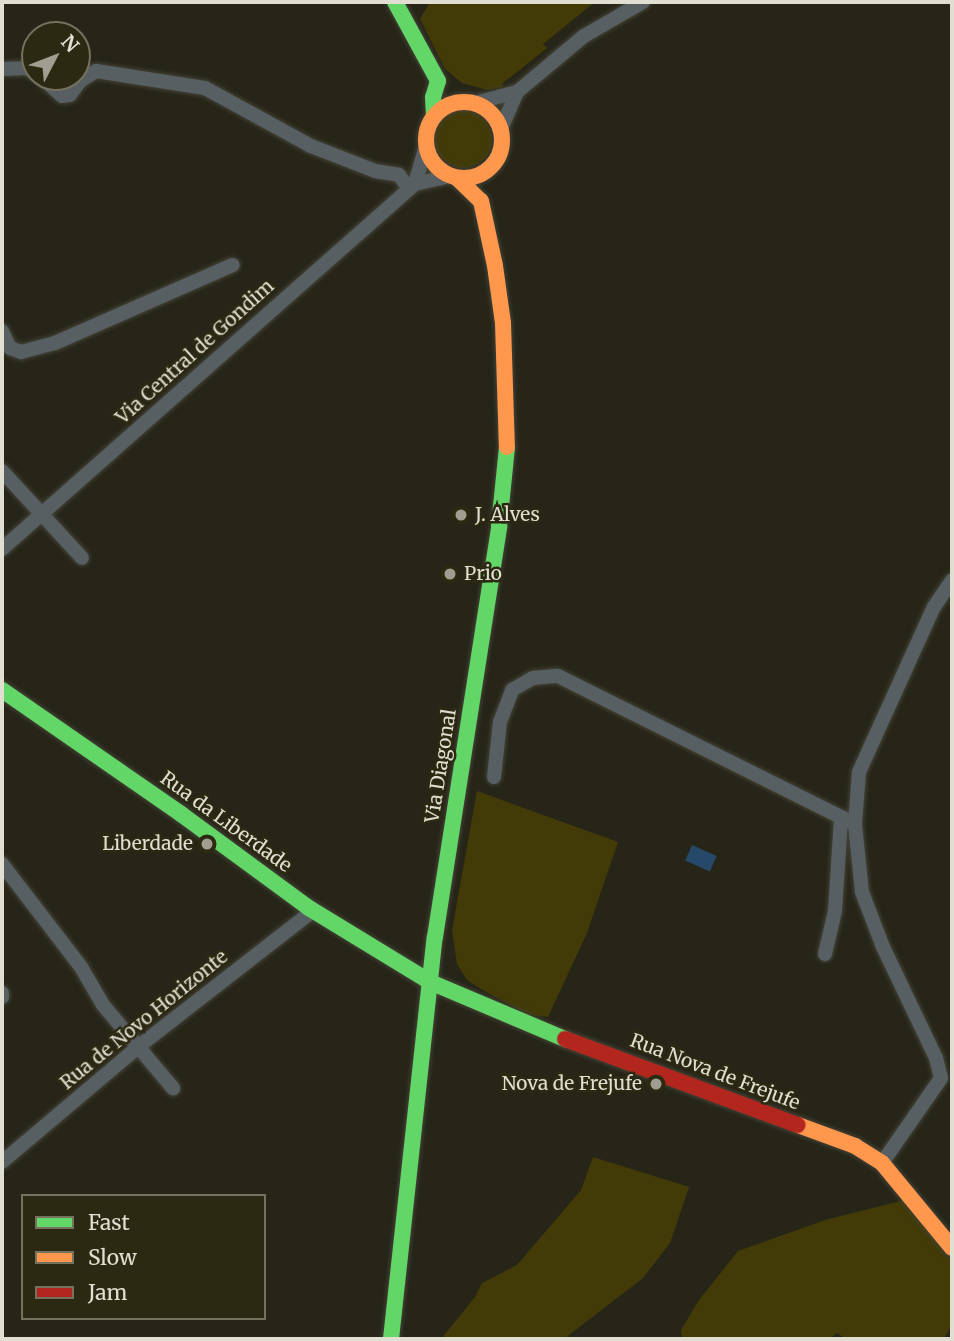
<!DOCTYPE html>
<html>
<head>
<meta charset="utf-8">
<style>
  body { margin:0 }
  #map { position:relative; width:954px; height:1341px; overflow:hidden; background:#262518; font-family:Merriweather,serif }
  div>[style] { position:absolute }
  .green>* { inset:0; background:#423b08 }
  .round { border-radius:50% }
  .water>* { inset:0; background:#274969; transform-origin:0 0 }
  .roads { filter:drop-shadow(0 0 2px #434236) drop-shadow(0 0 2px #434236) }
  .street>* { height:14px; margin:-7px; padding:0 7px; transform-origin:7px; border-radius:7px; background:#575f63 }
  .fast>* { height:16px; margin:-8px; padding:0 8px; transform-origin:8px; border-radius:8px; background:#63d668 }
  .slow>* { height:16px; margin:-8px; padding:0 8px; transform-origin:8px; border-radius:8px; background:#ff974d }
  .slow>.ring { margin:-8px; padding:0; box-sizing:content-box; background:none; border:16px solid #ff974d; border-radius:50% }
  .jam>* { height:16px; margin:-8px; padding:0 8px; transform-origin:8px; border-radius:8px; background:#b3261e }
  .dots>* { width:19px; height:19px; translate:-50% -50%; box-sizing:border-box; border:4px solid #2c2912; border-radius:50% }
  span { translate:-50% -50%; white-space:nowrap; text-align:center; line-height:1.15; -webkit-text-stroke:5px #2c2912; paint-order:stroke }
  .street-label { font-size:19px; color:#e0dfd1 }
  .poi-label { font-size:19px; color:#e0dfd1 }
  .left { translate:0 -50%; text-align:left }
  .right { translate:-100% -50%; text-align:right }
  .frame { position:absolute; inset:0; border:4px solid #e0dfd1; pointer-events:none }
  .legend { position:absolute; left:21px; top:1194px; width:245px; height:126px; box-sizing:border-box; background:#2c2912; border:2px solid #74725e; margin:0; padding:9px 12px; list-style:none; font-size:21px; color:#e0dfd1 }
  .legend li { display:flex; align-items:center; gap:14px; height:35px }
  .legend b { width:35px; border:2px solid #74725e }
  .north { position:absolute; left:21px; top:21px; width:70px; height:70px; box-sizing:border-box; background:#2c2912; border:2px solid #74725e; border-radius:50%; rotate:48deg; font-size:19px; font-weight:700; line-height:28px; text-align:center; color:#e0dfd1 }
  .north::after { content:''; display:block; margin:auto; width:24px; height:32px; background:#9f9e90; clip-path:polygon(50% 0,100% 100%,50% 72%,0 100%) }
</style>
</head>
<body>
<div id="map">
  <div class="green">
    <div style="clip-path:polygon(430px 2px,595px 2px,548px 40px,543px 44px,547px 48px,502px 84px,503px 87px,487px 90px,462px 83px,445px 69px,420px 19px)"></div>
    <div class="round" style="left:434px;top:110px;width:58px;height:58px"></div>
    <div style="clip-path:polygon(477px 791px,618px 842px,587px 933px,548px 1017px,529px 1015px,486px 992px,467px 980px,457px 964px,452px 930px)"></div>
    <div style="clip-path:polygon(593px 1157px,689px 1187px,670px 1243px,643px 1278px,564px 1339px,441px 1339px,475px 1297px,482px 1283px,517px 1265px,581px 1190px)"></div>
    <div style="clip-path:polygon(905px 1200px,952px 1261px,952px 1324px,944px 1339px,846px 1339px,837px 1333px,829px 1339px,682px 1339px,681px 1330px,699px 1300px,738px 1251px,825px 1220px)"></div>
  </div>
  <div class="water">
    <div style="left:692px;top:845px;width:27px;height:17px;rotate:24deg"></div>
  </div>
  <div class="roads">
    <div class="street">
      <div style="left:2px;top:69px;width:25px;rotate:-2deg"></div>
      <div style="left:27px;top:68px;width:9px;rotate:32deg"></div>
      <div style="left:41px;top:77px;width:28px;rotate:42deg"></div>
      <div style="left:62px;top:96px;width:8px;rotate:-7deg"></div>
      <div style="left:70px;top:95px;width:17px;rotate:-54deg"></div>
      <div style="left:80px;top:81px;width:19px;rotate:-32deg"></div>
      <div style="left:96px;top:71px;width:110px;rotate:8.9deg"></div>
      <div style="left:205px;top:88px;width:121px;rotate:28.7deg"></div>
      <div style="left:311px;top:146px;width:69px;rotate:21.3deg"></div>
      <div style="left:375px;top:171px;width:24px;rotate:9deg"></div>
      <div style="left:399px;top:175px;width:17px;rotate:54deg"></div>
      <div style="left:475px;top:103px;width:43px;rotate:-14.7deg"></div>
      <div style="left:501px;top:129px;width:40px;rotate:-66.6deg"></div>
      <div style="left:517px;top:92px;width:87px;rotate:-39.9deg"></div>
      <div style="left:584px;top:36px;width:68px;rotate:-30deg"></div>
      <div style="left:415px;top:184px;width:40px;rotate:-74deg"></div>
      <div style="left:2px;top:331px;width:19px;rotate:65deg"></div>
      <div style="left:10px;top:348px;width:12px;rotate:20deg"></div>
      <div style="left:21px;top:352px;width:35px;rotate:-15deg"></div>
      <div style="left:55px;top:343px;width:194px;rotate:-23.7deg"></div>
      <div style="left:2px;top:471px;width:118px;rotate:47.4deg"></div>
      <div style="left:2px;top:549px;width:551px;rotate:-41.47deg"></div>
      <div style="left:415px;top:184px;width:36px;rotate:-13deg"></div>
      <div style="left:494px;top:777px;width:55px;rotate:-83.8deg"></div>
      <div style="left:500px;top:722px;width:34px;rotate:-69deg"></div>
      <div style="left:512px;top:690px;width:24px;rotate:-30deg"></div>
      <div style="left:533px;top:678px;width:25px;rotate:-5deg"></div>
      <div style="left:558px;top:676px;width:332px;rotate:26.5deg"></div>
      <div style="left:2px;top:864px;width:130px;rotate:52.5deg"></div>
      <div style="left:81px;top:967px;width:44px;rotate:59.9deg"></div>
      <div style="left:103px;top:1005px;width:109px;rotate:49.9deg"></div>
      <div style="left:825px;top:954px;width:44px;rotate:-76.9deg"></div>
      <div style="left:835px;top:911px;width:94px;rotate:-86.3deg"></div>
      <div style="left:2px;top:993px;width:4px;rotate:90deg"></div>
      <div style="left:941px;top:1078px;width:21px;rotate:-104deg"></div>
      <div style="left:936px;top:1058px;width:123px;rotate:-115.5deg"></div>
      <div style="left:883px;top:947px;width:59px;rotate:-110.9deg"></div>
      <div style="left:862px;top:892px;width:68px;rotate:-95.9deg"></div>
      <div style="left:855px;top:824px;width:52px;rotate:-85.6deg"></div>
      <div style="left:859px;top:772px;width:181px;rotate:-65.6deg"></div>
      <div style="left:934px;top:607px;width:32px;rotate:-56deg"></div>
      <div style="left:2px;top:1162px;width:178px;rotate:-40.2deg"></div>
      <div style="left:138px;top:1047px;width:222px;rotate:-37.9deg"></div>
      <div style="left:882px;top:1163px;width:103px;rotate:-55.2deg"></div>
    </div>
    <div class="fast">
      <div style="left:395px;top:2px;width:90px;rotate:61.4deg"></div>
      <div style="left:438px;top:81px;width:17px;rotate:107deg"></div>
      <div style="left:433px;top:97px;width:19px;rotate:87deg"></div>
      <div style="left:2px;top:690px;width:218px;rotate:34.7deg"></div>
      <div style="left:181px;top:814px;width:159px;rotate:36.3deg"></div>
      <div style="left:309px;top:908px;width:142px;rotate:31.4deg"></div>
      <div style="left:430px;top:982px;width:147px;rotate:22.9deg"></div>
      <div style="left:391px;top:1339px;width:404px;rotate:-83.8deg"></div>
      <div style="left:435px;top:937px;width:416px;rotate:-81.1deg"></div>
      <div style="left:499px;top:526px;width:79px;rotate:-84.2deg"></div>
    </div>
    <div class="slow">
      <div class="ring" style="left:426px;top:102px;width:60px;height:60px"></div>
      <div style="left:457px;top:178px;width:33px;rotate:44deg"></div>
      <div style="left:481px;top:201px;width:66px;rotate:77.8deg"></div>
      <div style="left:495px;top:266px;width:58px;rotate:82deg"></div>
      <div style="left:503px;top:323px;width:124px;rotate:88.2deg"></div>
      <div style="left:798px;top:1125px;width:61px;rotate:20.2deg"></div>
      <div style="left:855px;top:1146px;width:32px;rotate:32deg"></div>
      <div style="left:882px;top:1163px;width:110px;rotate:50.5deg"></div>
    </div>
    <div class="jam">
      <div style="left:565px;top:1039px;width:248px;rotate:20.3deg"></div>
    </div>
  </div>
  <div class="dots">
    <div style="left:461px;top:515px;background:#9f9e90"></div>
    <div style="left:450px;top:574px;background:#9f9e90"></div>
    <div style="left:207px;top:844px;background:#9f9e90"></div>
    <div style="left:656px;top:1084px;background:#9f9e90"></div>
  </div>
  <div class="street-label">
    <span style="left:195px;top:352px;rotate:-42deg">Via Central de Gondim</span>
    <span style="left:441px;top:766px;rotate:-81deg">Via Diagonal</span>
    <span style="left:226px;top:822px;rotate:36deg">Rua da Liberdade</span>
    <span style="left:144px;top:1020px;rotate:-39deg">Rua de Novo Horizonte</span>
    <span style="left:715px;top:1072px;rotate:21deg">Rua Nova de Frejufe</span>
  </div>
  <div class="poi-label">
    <span class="left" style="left:475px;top:515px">J. Alves</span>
    <span class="left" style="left:464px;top:574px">Prio</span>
    <span class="right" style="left:193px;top:844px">Liberdade</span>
    <span class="right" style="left:642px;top:1084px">Nova de Frejufe</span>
  </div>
  <div class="frame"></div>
  <ul class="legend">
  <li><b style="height:9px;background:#63d668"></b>Fast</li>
  <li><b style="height:9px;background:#ff974d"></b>Slow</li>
  <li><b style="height:9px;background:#b3261e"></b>Jam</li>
  </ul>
  <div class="north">N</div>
</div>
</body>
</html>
